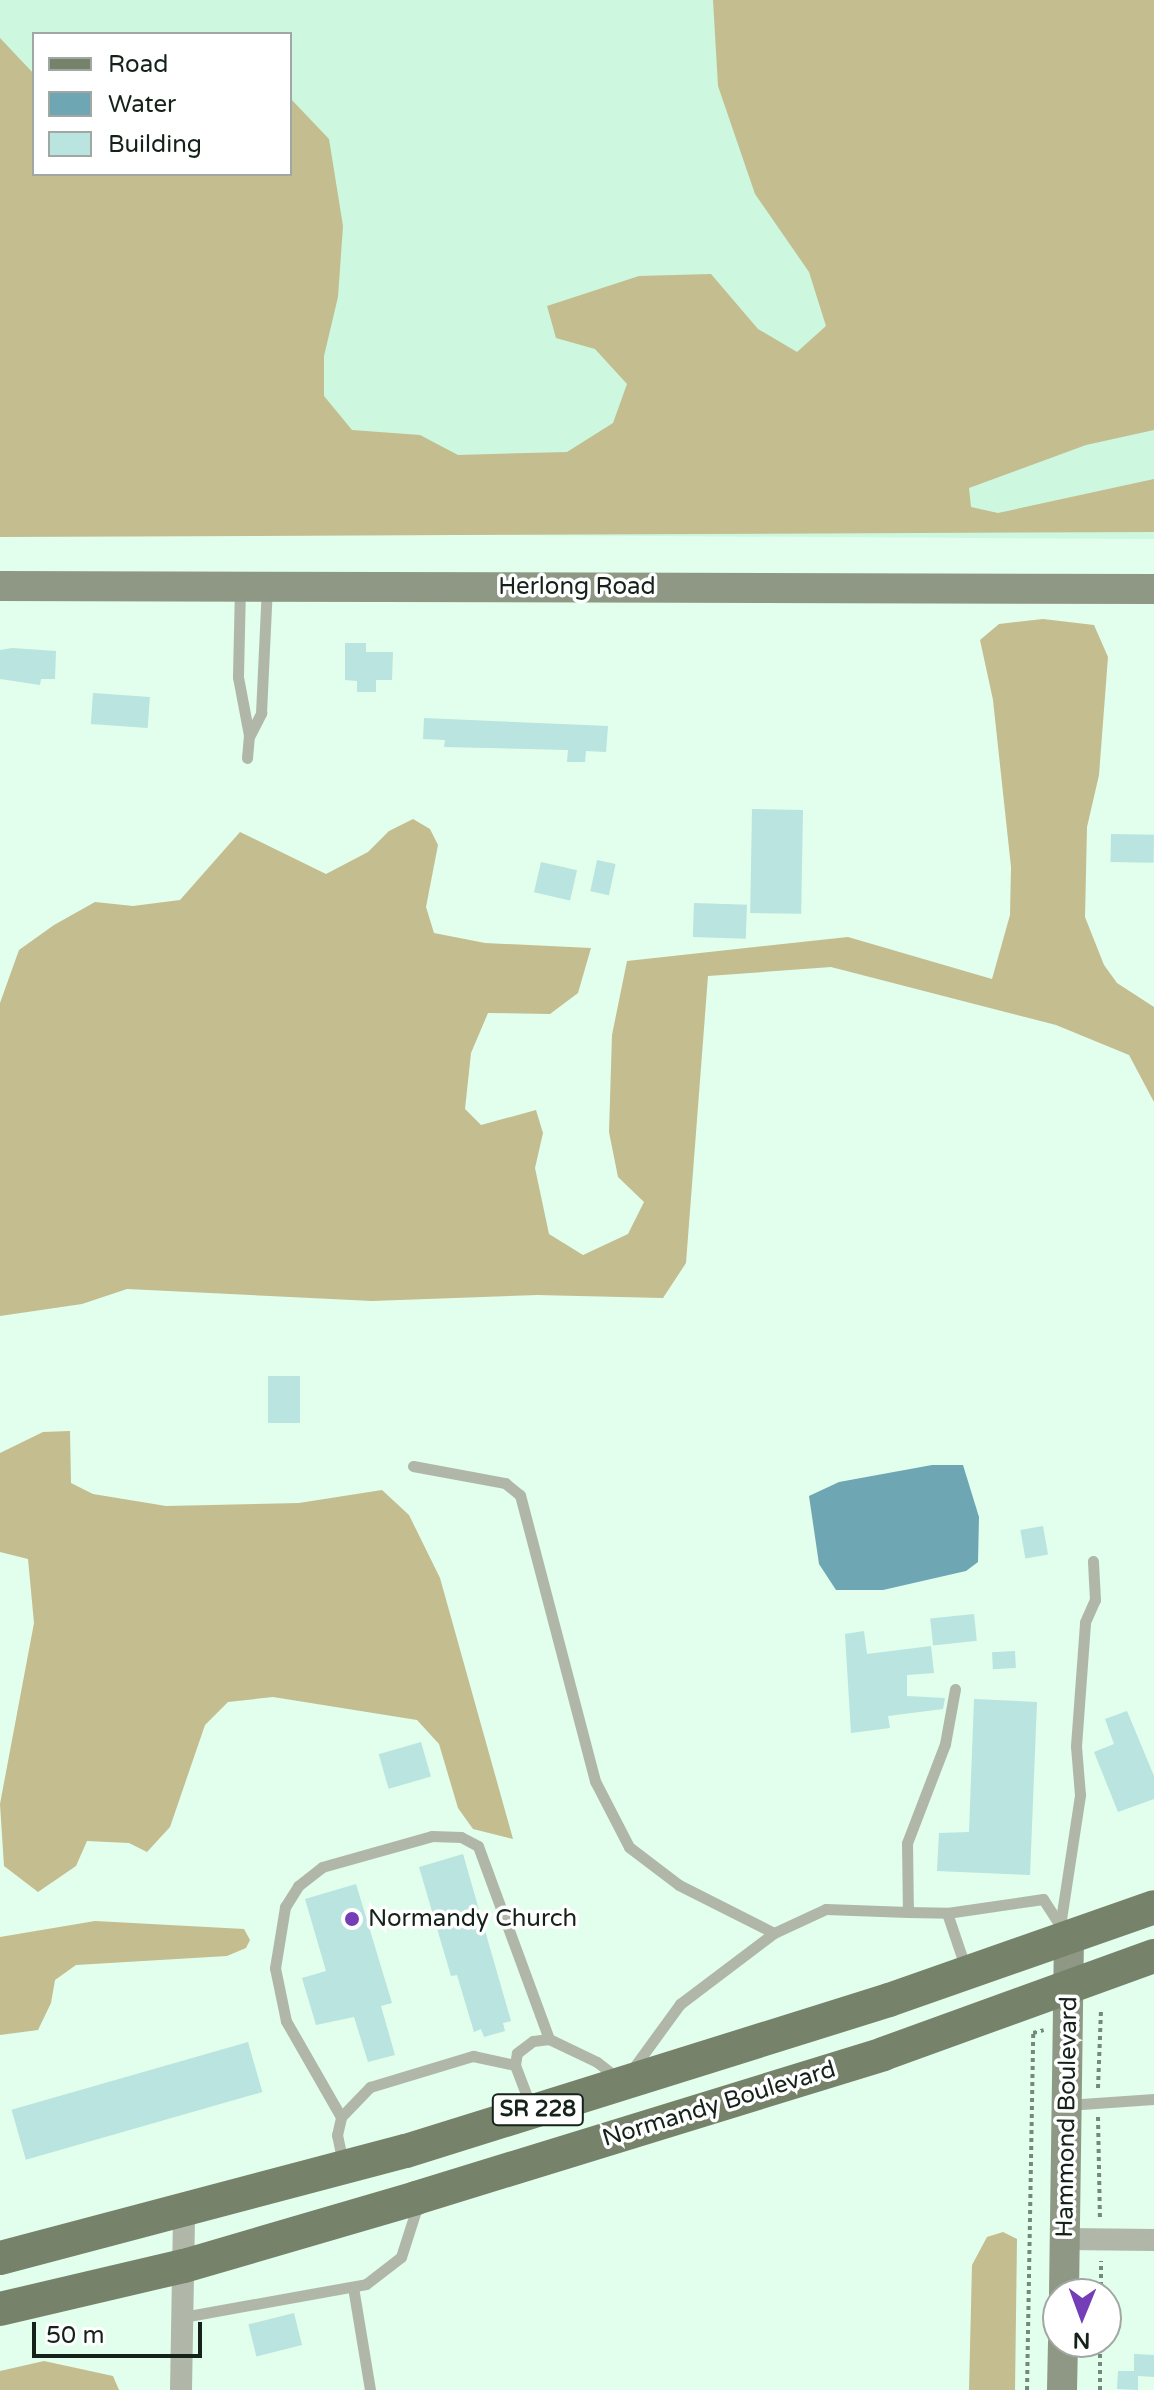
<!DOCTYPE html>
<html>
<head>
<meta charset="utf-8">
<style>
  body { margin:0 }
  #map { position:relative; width:1154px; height:2390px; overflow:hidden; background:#e2feec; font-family:"Varela Round",sans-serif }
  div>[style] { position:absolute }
  .built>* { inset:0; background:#cdf7de }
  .forest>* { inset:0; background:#c3bd90 }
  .water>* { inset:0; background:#6fa6b4 }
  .building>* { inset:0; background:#b9e4df; transform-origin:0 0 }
  .path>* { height:4px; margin-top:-2px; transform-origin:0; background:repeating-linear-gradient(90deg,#74887c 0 4px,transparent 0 8px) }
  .lane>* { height:11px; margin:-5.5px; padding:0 5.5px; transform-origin:5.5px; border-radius:5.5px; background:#b0b7a9 }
  .street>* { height:22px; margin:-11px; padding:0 11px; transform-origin:11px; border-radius:11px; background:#b0b7a9 }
  .secondary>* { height:30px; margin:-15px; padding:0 15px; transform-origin:15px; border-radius:15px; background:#8e9885 }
  .primary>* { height:34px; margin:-17px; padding:0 17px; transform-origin:17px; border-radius:17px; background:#76826a }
  .dots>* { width:22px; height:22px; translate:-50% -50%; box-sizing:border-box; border:4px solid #fff; border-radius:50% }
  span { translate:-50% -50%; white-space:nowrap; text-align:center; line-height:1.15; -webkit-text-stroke:7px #fff; paint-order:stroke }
  .shield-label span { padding:2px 6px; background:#fff; border:2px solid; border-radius:6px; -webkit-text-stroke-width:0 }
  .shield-label { font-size:22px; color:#15221a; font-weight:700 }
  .street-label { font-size:24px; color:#15221a }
  .poi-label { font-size:24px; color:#15221a }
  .left { translate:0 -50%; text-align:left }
  .legend { position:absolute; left:32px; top:32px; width:260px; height:144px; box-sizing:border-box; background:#fff; border:2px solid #a1a7a3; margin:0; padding:10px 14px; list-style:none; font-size:24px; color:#15221a }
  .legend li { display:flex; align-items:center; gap:16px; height:40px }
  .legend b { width:40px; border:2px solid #a1a7a3 }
  .north { position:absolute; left:1042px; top:2278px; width:80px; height:80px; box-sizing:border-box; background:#fff; border:2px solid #a1a7a3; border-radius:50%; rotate:181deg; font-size:22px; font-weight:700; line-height:32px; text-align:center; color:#15221a }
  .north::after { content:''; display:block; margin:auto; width:28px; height:36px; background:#743fb6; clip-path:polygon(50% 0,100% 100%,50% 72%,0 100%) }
  .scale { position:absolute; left:32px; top:2322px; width:170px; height:36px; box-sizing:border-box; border:4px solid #15221a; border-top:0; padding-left:10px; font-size:24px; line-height:28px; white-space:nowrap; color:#15221a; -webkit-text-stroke:6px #fff; paint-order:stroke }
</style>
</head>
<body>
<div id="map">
  <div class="built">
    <div style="clip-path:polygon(evenodd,0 0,1154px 0,1154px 539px,0 532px,0 0,34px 34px,290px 34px,290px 174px,34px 174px,34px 34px)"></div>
  </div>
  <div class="forest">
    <div style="clip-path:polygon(713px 0,1154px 0,1154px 430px,1086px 445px,969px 488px,971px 507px,998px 513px,1154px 479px,1154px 532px,0 537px,0 38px,34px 74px,34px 174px,290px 174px,290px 98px,329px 139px,343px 226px,338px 297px,324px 356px,324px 396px,352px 430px,420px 435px,458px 455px,567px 452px,613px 423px,627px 384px,595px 349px,556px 338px,547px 306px,639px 276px,711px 274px,758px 329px,797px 352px,826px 326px,809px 272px,755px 194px,718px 86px)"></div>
    <div style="clip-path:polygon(1043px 619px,1094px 625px,1108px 657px,1099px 775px,1087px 827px,1085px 917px,1104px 965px,1117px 983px,1154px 1007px,1154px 1102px,1129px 1055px,1056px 1025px,831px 967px,708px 976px,686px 1263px,663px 1298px,537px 1295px,372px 1301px,127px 1289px,82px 1304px,0 1316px,0 1003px,19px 950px,54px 925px,95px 902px,133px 906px,180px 900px,240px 832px,326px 874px,368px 852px,389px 831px,413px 819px,430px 829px,438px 845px,426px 907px,434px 933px,485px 943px,591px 948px,578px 993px,550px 1014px,488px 1013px,471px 1053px,465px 1109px,481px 1125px,536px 1110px,543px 1133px,535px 1168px,549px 1234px,583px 1255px,628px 1234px,644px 1202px,618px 1177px,609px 1132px,612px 1035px,627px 961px,848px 937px,992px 979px,1010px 915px,1011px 867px,993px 700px,980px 640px,999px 624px)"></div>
    <div style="clip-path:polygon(70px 1431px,71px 1483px,93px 1494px,166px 1506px,299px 1503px,382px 1490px,409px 1515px,440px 1578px,513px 1839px,473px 1829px,458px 1808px,439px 1744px,417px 1720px,273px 1697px,228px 1702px,205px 1725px,170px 1827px,147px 1852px,129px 1843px,87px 1841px,76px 1866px,38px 1892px,4px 1866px,0 1804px,34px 1623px,28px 1559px,0 1552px,0 1453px,43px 1432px)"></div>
    <div style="clip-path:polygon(95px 1921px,244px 1929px,250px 1940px,246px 1948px,227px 1956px,76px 1965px,55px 1980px,51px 2003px,38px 2030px,0 2035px,0 1937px)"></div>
    <div style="clip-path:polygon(1003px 2232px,1017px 2239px,1015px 2390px,969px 2390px,972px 2265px,987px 2237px)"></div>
    <div style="clip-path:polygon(44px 2361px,113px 2376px,119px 2390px,0 2390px,0 2371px)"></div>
  </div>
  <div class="water">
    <div style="clip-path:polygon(932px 1465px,963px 1465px,979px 1517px,978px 1562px,966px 1571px,883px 1590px,836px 1590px,819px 1564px,809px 1496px,839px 1482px)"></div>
  </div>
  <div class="building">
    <div style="clip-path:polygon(345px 643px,366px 643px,366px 652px,393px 652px,392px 680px,376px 680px,376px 692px,357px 692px,357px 681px,345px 680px)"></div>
    <div style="clip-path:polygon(12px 648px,56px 651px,55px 679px,41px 679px,40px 685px,0 679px,0 650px)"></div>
    <div style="left:93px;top:693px;width:57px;height:31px;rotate:4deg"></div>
    <div style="clip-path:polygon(424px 718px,608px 726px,606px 752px,586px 751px,585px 762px,567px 762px,568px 750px,444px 747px,445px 740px,423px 739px)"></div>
    <div style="left:752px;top:809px;width:51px;height:104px;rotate:1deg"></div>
    <div style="left:1111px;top:834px;width:43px;height:28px;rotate:1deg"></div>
    <div style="left:597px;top:860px;width:19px;height:32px;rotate:12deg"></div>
    <div style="left:541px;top:862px;width:37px;height:31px;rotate:13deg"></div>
    <div style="left:694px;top:903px;width:53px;height:34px;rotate:2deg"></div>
    <div style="left:268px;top:1376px;width:32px;height:47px"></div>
    <div style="left:1043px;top:1526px;width:29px;height:23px;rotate:80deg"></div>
    <div style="left:974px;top:1614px;width:27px;height:44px;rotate:84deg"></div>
    <div style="clip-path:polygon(864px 1631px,867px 1654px,931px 1646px,934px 1673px,907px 1675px,907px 1696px,945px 1698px,943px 1709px,888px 1716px,890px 1728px,851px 1733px,845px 1634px)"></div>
    <div style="left:1015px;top:1651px;width:17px;height:23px;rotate:87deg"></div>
    <div style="clip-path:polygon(974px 1699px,1037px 1702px,1030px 1875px,937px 1871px,939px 1833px,969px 1832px)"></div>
    <div style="clip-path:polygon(1127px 1711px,1154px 1776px,1154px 1799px,1118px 1812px,1094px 1752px,1114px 1744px,1105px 1719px)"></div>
    <div style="left:421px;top:1742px;width:36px;height:44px;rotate:74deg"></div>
    <div style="clip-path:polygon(463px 1854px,511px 2021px,503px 2023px,505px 2031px,484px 2037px,481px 2029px,474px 2032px,457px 1975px,451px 1976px,419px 1867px)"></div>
    <div style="clip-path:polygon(356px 1884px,392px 2003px,381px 2006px,395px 2055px,368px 2062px,354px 2017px,316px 2025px,302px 1978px,326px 1971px,305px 1899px)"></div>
    <div style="left:248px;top:2042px;width:52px;height:246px;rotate:74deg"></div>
    <div style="left:294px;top:2313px;width:33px;height:47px;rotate:76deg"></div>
    <div style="clip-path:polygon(1134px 2354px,1154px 2355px,1154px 2377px,1138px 2376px,1138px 2390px,1117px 2389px,1118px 2371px,1134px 2371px)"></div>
  </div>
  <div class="path">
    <div style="left:1098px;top:2088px;width:77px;rotate:-87.8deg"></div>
    <div style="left:1098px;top:2117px;width:103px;rotate:88.9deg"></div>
    <div style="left:1101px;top:2294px;width:33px;rotate:-90deg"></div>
    <div style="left:1027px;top:2390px;width:357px;rotate:-89deg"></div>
    <div style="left:1033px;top:2033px;width:11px;rotate:-15deg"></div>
    <div style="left:1100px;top:2390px;width:48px;rotate:-90deg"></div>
  </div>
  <div class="lane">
    <div style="left:240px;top:587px;width:90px;rotate:91.3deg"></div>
    <div style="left:238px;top:677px;width:59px;rotate:79.3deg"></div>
    <div style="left:249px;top:735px;width:23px;rotate:95deg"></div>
    <div style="left:250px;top:735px;width:25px;rotate:-63deg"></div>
    <div style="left:261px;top:713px;width:126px;rotate:-87.3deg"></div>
    <div style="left:413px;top:1466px;width:94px;rotate:10.5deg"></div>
    <div style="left:505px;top:1483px;width:19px;rotate:39deg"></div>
    <div style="left:520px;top:1495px;width:296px;rotate:75.3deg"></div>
    <div style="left:595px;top:1781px;width:74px;rotate:62.7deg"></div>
    <div style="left:629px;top:1847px;width:63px;rotate:37.2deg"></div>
    <div style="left:679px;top:1885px;width:106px;rotate:26.8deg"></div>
    <div style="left:955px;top:1689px;width:56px;rotate:100.3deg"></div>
    <div style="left:945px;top:1744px;width:106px;rotate:111deg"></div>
    <div style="left:907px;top:1843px;width:69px;rotate:89.2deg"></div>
    <div style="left:908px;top:1912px;width:39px;rotate:1deg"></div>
    <div style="left:947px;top:1913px;width:59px;rotate:71.3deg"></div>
    <div style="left:947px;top:1913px;width:97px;rotate:-8.3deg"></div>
    <div style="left:1043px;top:1899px;width:33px;rotate:57deg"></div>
    <div style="left:1060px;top:1926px;width:133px;rotate:-81.3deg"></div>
    <div style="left:1080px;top:1795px;width:49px;rotate:-94.7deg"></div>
    <div style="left:1076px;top:1746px;width:124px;rotate:-85.8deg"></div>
    <div style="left:1085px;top:1622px;width:24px;rotate:-66deg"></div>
    <div style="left:1095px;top:1600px;width:39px;rotate:-93deg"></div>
    <div style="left:632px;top:2070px;width:82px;rotate:-54deg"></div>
    <div style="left:680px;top:2004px;width:118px;rotate:-37.1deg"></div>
    <div style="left:774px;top:1933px;width:57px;rotate:-24.8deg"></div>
    <div style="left:826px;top:1909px;width:82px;rotate:2.1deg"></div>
    <div style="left:1067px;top:2105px;width:87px;rotate:-3.9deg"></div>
    <div style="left:531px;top:2107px;width:45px;rotate:-110.9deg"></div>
    <div style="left:515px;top:2065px;width:12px;rotate:-81deg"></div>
    <div style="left:517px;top:2053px;width:20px;rotate:-37deg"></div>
    <div style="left:533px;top:2041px;width:16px;rotate:-7deg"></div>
    <div style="left:549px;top:2039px;width:53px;rotate:25.6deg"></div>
    <div style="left:597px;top:2062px;width:28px;rotate:38deg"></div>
    <div style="left:341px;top:2117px;width:111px;rotate:-119.8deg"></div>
    <div style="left:286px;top:2021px;width:54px;rotate:-101.7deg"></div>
    <div style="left:275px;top:1968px;width:62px;rotate:-80.7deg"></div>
    <div style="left:285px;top:1907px;width:25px;rotate:-58deg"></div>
    <div style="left:298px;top:1886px;width:31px;rotate:-38deg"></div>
    <div style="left:322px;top:1867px;width:114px;rotate:-15.7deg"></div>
    <div style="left:432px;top:1836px;width:29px;rotate:2deg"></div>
    <div style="left:461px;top:1837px;width:19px;rotate:28deg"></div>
    <div style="left:478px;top:1846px;width:206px;rotate:69.8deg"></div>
    <div style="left:343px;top:2163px;width:29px;rotate:-102deg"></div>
    <div style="left:337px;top:2135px;width:18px;rotate:-77deg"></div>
    <div style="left:341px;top:2117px;width:42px;rotate:-46deg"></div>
    <div style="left:370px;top:2087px;width:108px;rotate:-16.8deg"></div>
    <div style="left:473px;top:2056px;width:43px;rotate:12.1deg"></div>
    <div style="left:353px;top:2287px;width:104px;rotate:80.6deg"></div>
    <div style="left:183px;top:2317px;width:186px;rotate:-10.2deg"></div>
    <div style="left:366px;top:2284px;width:44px;rotate:-37.6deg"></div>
    <div style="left:401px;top:2257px;width:56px;rotate:-72.2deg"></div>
  </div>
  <div class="street">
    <div style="left:1065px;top:2239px;width:89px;rotate:0.6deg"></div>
    <div style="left:181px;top:2390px;width:178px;rotate:-89deg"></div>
  </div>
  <div class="secondary">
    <div style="left:0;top:586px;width:1154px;rotate:0.15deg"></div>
    <div style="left:1064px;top:2294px;width:354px;rotate:-89.2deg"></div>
    <div style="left:1062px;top:2390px;width:48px;rotate:-88.8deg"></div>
  </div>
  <div class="primary">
    <div style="left:0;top:2258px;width:420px;rotate:-14.8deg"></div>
    <div style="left:406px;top:2151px;width:506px;rotate:-17.36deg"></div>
    <div style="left:889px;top:2000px;width:281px;rotate:-19.3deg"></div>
    <div style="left:0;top:2309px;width:189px;rotate:-13.2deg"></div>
    <div style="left:184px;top:2266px;width:242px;rotate:-16.3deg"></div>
    <div style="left:416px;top:2198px;width:489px;rotate:-17.1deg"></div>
    <div style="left:883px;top:2054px;width:288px;rotate:-19.9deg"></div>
  </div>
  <div class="dots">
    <div style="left:352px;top:1919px;background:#743fb6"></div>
  </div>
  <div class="shield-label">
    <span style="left:538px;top:2110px">SR 228</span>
  </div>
  <div class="street-label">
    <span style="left:577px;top:587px">Herlong Road</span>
    <span style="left:719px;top:2104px;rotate:-17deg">Normandy Boulevard</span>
    <span style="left:1067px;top:2117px;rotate:-89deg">Hammond Boulevard</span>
  </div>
  <div class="poi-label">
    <span class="left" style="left:368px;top:1919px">Normandy Church</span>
  </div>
  <ul class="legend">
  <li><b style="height:10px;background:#76826a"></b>Road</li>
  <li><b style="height:22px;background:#6fa6b4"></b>Water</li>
  <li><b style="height:22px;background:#b9e4df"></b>Building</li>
  </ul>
  <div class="north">N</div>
  <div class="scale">50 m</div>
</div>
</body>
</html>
